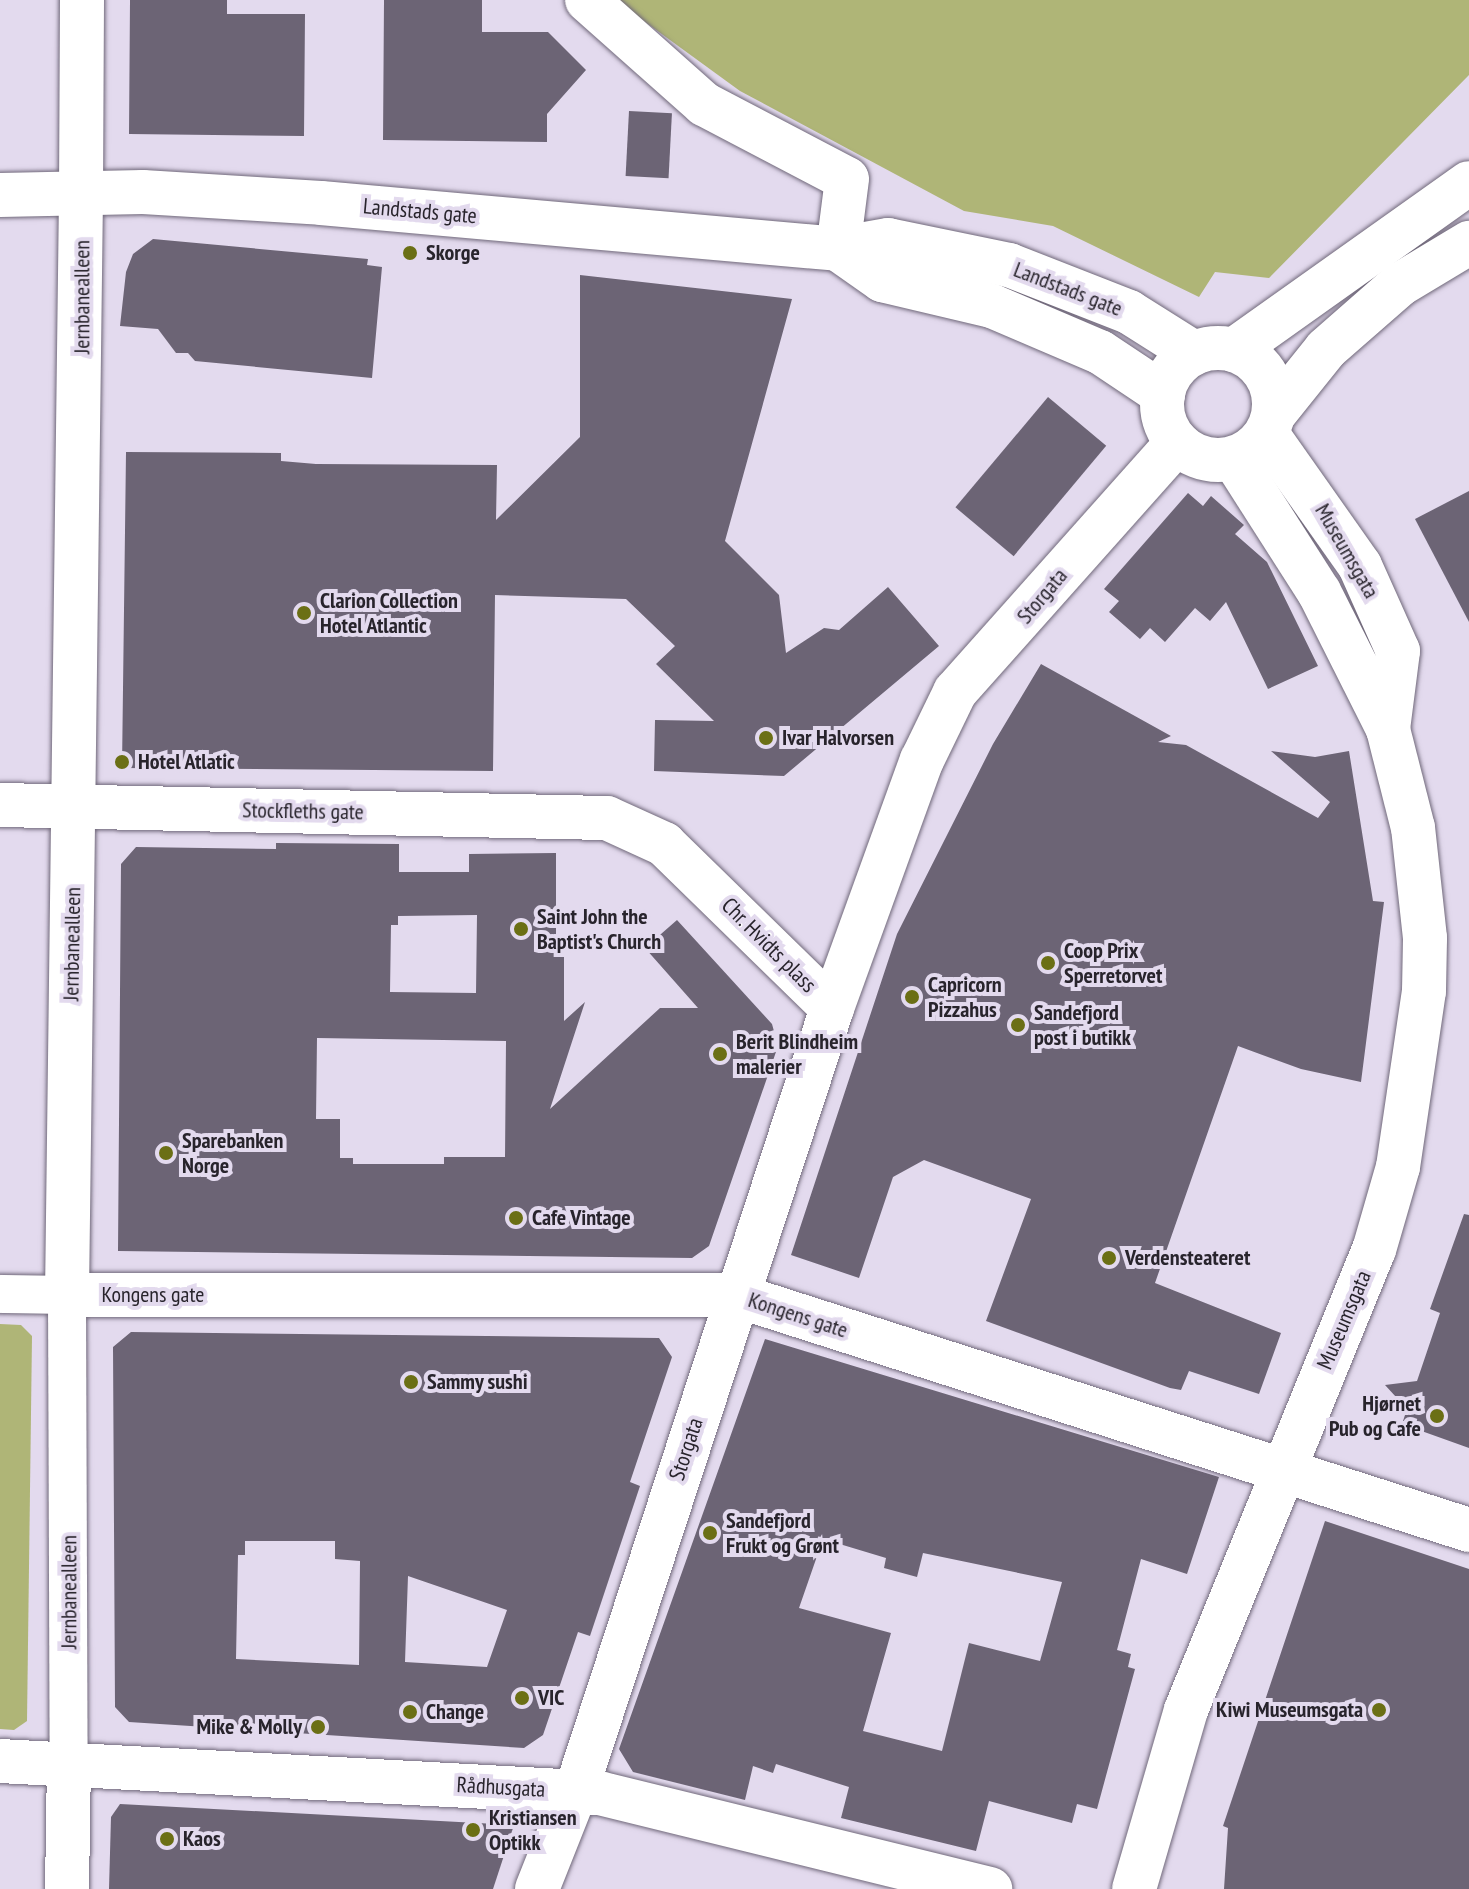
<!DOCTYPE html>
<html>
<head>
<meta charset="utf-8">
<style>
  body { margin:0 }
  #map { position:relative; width:1469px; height:1889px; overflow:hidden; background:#e3daee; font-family:"PT Sans Narrow",sans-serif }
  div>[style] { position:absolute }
  .green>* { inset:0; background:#afb577 }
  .building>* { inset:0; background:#6c6475; transform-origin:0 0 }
  .roads { filter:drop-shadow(0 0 2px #70687a) drop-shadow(0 0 2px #70687a) }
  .pedestrian>* { height:38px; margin:-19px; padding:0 19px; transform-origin:19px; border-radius:19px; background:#fff }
  .minor>* { height:44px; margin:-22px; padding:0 22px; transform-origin:22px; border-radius:22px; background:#fff }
  .tertiary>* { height:44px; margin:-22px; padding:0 22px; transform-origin:22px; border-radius:22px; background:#fff }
  .primary>* { height:44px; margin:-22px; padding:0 22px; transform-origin:22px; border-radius:22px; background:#fff }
  .primary>.ring { margin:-22px; padding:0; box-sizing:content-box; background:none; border:44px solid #fff; border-radius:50% }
  .dots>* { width:22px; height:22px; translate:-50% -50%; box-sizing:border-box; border:4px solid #e3daee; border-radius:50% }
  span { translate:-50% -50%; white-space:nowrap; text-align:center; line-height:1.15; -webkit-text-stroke:8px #e3daee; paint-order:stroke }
  .street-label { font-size:22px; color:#28242c }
  .poi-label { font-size:22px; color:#28242c; font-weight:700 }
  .left { translate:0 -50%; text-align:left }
  .right { translate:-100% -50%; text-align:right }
</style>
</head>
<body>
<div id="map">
  <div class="green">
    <div style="clip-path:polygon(615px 0,1469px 0,1469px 75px,1269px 278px,1215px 272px,1199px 297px,1053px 226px,964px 211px,740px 91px)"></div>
    <div style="clip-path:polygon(0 1324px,21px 1325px,32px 1336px,27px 1721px,14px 1730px,0 1729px)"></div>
  </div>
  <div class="building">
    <div style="clip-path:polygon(130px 0,227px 0,227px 14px,305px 14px,304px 136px,129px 134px)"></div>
    <div style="clip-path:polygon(384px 0,482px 0,482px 32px,548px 32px,586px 70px,547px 114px,547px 142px,383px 140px)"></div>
    <div style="left:629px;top:111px;width:43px;height:65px;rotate:3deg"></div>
    <div style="clip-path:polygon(153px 239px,368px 259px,367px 265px,382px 267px,372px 378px,195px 361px,188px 353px,176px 353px,158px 329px,120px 326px,126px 272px,133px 254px)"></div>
    <div style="clip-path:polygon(580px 275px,792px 299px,725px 541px,779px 595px,786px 653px,824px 628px,839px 630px,888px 587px,939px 646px,784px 776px,654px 771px,655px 720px,714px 721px,656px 664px,675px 646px,626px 599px,495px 595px,493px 771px,122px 768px,126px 452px,281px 453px,281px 461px,316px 464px,497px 465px,496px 520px,580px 437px)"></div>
    <div style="left:1048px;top:397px;width:76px;height:144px;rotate:40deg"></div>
    <div style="clip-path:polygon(1469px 491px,1469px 622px,1415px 519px)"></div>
    <div style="clip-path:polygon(1188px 493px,1203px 506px,1211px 496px,1244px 525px,1235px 534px,1267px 562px,1318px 666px,1268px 689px,1226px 602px,1210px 621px,1195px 608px,1165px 642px,1150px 628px,1140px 639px,1109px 612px,1119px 601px,1104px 589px)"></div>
    <div style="clip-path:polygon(1041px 664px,1171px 736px,1158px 742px,1186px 745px,1318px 818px,1330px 802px,1271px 751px,1315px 757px,1349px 751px,1373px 901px,1384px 902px,1361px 1082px,1301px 1069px,1238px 1046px,1155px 1283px,1281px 1333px,1259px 1394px,1189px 1371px,1181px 1390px,1170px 1388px,986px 1321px,1031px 1199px,924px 1160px,893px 1177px,859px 1278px,791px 1255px,897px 934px,993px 744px)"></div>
    <div style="clip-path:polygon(evenodd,276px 843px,399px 844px,399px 872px,469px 872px,469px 854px,556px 853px,556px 955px,564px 955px,564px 1021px,585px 1002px,550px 1109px,660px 1008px,698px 1008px,645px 948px,677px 920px,772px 1024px,778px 1046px,709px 1246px,692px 1258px,118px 1251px,121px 864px,136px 847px,276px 849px,276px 843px,477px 915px,476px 993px,390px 992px,391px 925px,398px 925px,398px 916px,477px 915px,276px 843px,317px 1038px,506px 1041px,505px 1157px,444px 1157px,444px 1164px,353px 1164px,353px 1158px,340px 1158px,340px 1119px,316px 1119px,317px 1038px)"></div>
    <div style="clip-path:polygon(1464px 1214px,1469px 1215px,1469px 1448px,1402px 1424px,1407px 1409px,1385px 1385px,1417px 1381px,1440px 1313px,1430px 1309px)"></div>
    <div style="clip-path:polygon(evenodd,131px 1332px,659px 1338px,672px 1357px,630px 1482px,640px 1486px,590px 1636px,578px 1632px,543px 1735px,524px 1748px,129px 1722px,115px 1707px,113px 1347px,131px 1332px,245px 1541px,335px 1541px,335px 1559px,360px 1561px,359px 1665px,236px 1659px,238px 1555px,245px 1555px,245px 1541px,131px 1332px,408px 1576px,507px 1610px,487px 1667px,405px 1662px,408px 1576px)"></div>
    <div style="clip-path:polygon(evenodd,765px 1339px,1219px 1477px,1187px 1574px,1141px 1559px,1117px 1650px,1131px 1654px,1128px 1667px,1135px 1669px,1097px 1809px,1077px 1804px,1072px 1823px,989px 1801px,976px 1851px,841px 1818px,849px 1787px,776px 1764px,773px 1773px,753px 1766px,745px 1800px,633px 1772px,619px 1749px,765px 1339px,823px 1539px,886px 1558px,884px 1568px,917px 1577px,923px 1553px,1062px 1582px,1040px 1661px,969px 1643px,942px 1751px,863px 1731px,891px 1633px,799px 1608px,823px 1539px)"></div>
    <div style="clip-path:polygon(1325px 1521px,1469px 1569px,1469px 1889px,1224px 1889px,1228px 1828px,1223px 1826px)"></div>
    <div style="clip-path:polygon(120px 1804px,310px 1814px,514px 1825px,493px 1889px,109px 1889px,111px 1817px)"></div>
  </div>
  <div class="roads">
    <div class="pedestrian">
      <div style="left:0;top:1294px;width:67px;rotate:0.9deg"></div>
      <div style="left:67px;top:1295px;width:468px;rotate:89.8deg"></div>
    </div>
    <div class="minor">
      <div style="left:587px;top:0;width:157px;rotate:41.6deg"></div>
      <div style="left:704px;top:104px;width:161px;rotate:27.7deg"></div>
      <div style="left:847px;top:179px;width:71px;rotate:97.3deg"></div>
      <div style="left:0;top:805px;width:607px;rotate:1.23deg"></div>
      <div style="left:607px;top:818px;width:63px;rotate:24.5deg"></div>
      <div style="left:664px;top:844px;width:235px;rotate:44.3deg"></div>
      <div style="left:67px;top:1295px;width:668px"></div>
      <div style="left:735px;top:1295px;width:771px;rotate:17.75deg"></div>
      <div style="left:0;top:1761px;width:600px;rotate:3.06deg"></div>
      <div style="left:599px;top:1793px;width:403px;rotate:13.8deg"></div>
      <div style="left:537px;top:1889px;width:105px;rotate:-68.3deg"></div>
      <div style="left:576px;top:1791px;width:824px;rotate:-71.89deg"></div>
      <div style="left:832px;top:1008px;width:264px;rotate:-70.1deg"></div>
      <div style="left:922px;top:760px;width:76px;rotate:-64.1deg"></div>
      <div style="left:955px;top:692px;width:334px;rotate:-48.3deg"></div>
    </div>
    <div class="tertiary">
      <div style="left:1267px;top:434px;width:161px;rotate:54.8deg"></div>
      <div style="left:1360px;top:566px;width:93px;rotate:65.9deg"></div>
      <div style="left:1398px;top:651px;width:79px;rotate:97.3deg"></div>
      <div style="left:67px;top:1295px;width:1103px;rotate:-89.27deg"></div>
      <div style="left:67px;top:1889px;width:126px;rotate:-89.1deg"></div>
      <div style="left:1134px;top:1889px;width:186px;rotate:-73.8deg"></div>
      <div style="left:1186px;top:1710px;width:497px;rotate:-67.8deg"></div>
      <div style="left:1374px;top:1250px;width:86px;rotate:-73.9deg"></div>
      <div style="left:1398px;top:1167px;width:178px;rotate:-81.6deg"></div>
      <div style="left:1424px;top:991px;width:53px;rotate:-88.9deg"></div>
      <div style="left:1425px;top:938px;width:111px;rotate:-96.2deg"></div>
      <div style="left:1413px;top:828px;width:102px;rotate:-104.2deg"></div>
      <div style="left:1388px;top:729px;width:153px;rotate:-116.7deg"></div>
      <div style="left:1319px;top:592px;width:158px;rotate:-122.6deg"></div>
    </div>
    <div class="primary">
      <div style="left:81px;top:192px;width:192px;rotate:-89.7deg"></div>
      <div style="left:0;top:195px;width:143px;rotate:-1.2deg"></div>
      <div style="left:143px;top:192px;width:178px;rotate:3.5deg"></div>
      <div style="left:321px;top:203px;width:519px;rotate:5.08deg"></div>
      <div style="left:838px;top:249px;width:51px;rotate:-10.2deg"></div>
      <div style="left:888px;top:240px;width:124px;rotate:11.7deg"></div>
      <div style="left:1009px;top:265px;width:129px;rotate:21.4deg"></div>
      <div style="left:1129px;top:312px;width:77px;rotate:32.2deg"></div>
      <div style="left:838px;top:249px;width:54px;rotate:35.2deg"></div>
      <div style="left:882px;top:280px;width:113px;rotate:13.3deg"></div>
      <div style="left:992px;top:306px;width:117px;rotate:23.1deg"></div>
      <div style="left:1100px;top:352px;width:76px;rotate:33.7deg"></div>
      <div class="ring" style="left:1162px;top:348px;width:68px;height:68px"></div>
      <div style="left:1234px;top:350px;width:288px;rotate:-35.4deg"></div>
      <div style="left:1274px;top:414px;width:83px;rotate:-51.3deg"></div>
      <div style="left:1326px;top:349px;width:97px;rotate:-41.2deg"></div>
      <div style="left:1399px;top:285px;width:82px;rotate:-31deg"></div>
    </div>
  </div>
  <div class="dots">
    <div style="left:410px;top:253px;background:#6b6f15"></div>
    <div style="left:304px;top:613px;background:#6b6f15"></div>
    <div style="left:766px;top:738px;background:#6b6f15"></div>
    <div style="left:122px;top:762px;background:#6b6f15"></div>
    <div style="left:521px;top:929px;background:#6b6f15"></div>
    <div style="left:1048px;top:963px;background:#6b6f15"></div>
    <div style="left:912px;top:997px;background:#6b6f15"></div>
    <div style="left:1018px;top:1025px;background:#6b6f15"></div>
    <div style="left:720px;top:1054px;background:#6b6f15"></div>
    <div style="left:166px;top:1153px;background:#6b6f15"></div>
    <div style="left:516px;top:1218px;background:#6b6f15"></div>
    <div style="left:1109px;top:1258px;background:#6b6f15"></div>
    <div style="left:411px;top:1382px;background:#6b6f15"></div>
    <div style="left:1437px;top:1416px;background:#6b6f15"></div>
    <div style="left:710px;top:1533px;background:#6b6f15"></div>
    <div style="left:522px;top:1698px;background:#6b6f15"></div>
    <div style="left:1379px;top:1710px;background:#6b6f15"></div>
    <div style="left:410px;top:1712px;background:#6b6f15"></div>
    <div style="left:318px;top:1727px;background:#6b6f15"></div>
    <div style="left:473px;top:1830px;background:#6b6f15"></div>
    <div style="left:167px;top:1839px;background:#6b6f15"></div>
  </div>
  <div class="street-label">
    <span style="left:420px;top:211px;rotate:5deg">Landstads gate</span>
    <span style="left:1068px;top:289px;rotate:21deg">Landstads gate</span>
    <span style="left:82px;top:297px;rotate:-90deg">Jernbanealleen</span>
    <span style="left:1347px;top:551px;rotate:60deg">Museumsgata</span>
    <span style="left:1042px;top:596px;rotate:-50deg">Storgata</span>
    <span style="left:303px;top:811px;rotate:1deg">Stockfleths gate</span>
    <span style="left:72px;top:944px;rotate:-89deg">Jernbanealleen</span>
    <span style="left:769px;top:945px;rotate:45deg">Chr. Hvidts plass</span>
    <span style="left:153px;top:1295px">Kongens gate</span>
    <span style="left:798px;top:1315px;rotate:18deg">Kongens gate</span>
    <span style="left:1344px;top:1320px;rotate:-67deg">Museumsgata</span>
    <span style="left:686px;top:1449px;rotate:-72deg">Storgata</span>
    <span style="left:69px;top:1592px;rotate:-90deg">Jernbanealleen</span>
    <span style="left:501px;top:1787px;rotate:3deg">Rådhusgata</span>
  </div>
  <div class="poi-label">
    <span class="left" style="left:426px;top:253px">Skorge</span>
    <span class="left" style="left:320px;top:613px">Clarion Collection<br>Hotel Atlantic</span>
    <span class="left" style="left:782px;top:738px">Ivar Halvorsen</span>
    <span class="left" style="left:138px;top:762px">Hotel Atlatic</span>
    <span class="left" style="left:537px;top:929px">Saint John the<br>Baptist's Church</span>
    <span class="left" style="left:1064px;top:963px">Coop Prix<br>Sperretorvet</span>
    <span class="left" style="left:928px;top:997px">Capricorn<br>Pizzahus</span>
    <span class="left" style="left:1034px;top:1025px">Sandefjord<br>post i butikk</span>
    <span class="left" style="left:736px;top:1054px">Berit Blindheim<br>malerier</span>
    <span class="left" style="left:182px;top:1153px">Sparebanken<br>Norge</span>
    <span class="left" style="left:532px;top:1218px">Cafe Vintage</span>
    <span class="left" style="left:1125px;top:1258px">Verdensteateret</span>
    <span class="left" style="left:427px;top:1382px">Sammy sushi</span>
    <span class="right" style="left:1421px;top:1416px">Hjørnet<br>Pub og Cafe</span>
    <span class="left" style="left:726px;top:1533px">Sandefjord<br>Frukt og Grønt</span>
    <span class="left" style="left:538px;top:1698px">VIC</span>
    <span class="right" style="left:1363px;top:1710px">Kiwi Museumsgata</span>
    <span class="left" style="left:426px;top:1712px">Change</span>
    <span class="right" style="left:302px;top:1727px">Mike &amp; Molly</span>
    <span class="left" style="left:489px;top:1830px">Kristiansen<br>Optikk</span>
    <span class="left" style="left:183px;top:1839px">Kaos</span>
  </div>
</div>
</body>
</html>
